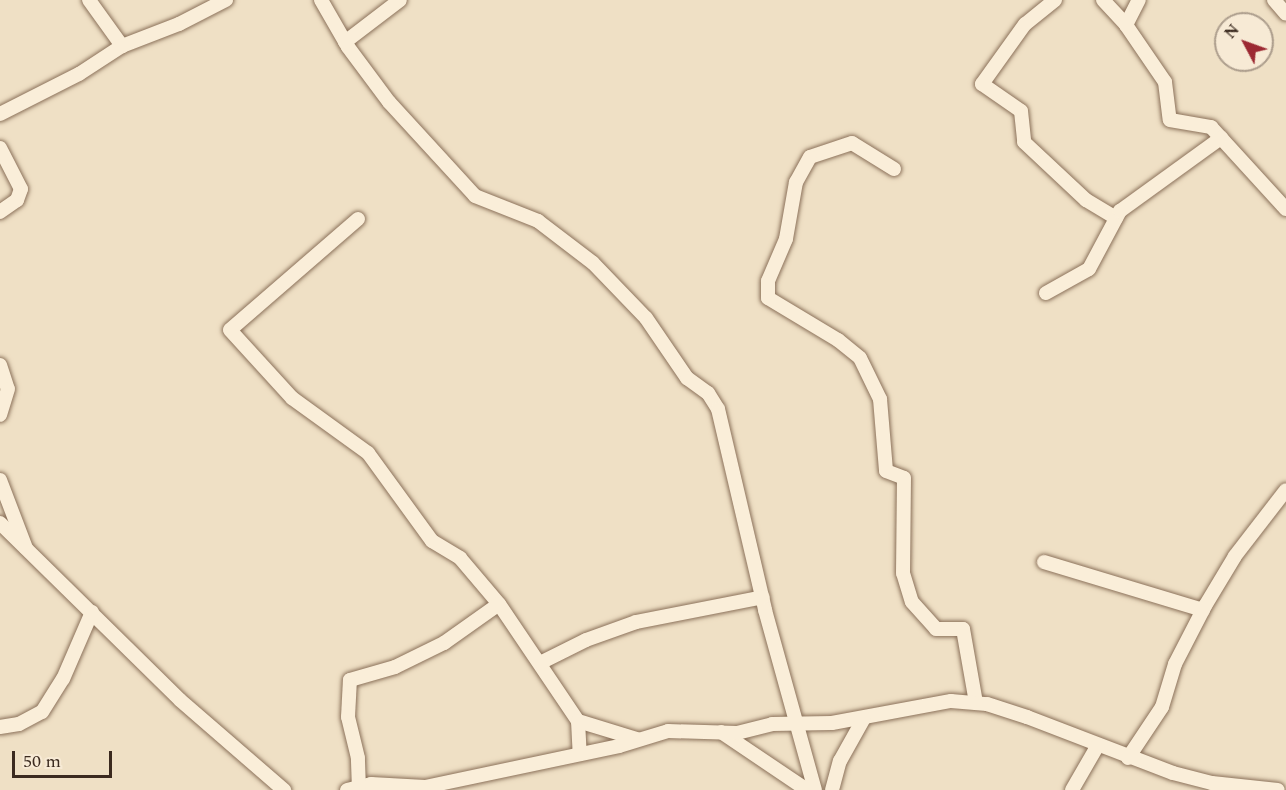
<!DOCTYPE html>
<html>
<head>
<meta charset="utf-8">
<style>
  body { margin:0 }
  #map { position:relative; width:1286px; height:790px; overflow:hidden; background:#efe0c5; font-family:Spectral,serif }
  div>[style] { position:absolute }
  .roads { filter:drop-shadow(0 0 2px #8b715a) drop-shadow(0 0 2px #8b715a) }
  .minor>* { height:14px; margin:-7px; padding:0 7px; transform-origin:7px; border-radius:7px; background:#faeed9 }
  span { translate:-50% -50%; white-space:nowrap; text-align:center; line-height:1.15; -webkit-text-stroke:5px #f7ead5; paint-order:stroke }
  .north { position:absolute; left:1214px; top:12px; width:60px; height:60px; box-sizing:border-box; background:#f7ead5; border:2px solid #ac9d8c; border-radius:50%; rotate:311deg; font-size:16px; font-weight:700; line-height:24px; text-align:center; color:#3b2a1f }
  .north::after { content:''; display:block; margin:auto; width:21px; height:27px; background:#9c2932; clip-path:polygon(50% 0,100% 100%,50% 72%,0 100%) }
  .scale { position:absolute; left:12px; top:751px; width:100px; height:27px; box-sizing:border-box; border:3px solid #3b2a1f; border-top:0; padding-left:8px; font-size:18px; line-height:21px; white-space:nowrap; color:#3b2a1f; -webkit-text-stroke:4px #f7ead5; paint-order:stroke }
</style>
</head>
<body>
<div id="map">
  <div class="roads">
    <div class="minor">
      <div style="left:89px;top:0;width:57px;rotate:54.3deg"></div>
      <div style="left:321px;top:0;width:54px;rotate:60.1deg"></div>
      <div style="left:348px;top:47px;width:69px;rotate:53.3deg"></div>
      <div style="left:389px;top:102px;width:127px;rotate:47.5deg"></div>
      <div style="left:475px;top:196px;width:68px;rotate:21.6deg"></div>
      <div style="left:538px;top:221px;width:69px;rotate:37.4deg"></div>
      <div style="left:593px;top:263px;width:76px;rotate:46.1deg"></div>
      <div style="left:646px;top:318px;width:73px;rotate:55.7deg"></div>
      <div style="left:687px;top:378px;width:26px;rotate:36deg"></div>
      <div style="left:708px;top:393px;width:19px;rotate:58deg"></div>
      <div style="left:718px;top:409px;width:206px;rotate:76.8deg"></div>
      <div style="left:765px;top:610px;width:187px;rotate:74.5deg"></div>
      <div style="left:1055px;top:0;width:38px;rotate:141deg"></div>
      <div style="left:1025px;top:24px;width:74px;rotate:125.6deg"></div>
      <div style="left:982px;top:84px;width:47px;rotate:34.7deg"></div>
      <div style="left:1021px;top:111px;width:31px;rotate:84deg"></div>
      <div style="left:1024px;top:142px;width:85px;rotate:43.1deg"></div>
      <div style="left:1086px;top:200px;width:35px;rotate:31deg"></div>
      <div style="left:1103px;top:0;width:34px;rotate:47deg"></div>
      <div style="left:1126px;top:25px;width:69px;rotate:55.6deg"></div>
      <div style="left:1165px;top:82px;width:38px;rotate:83deg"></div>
      <div style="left:1170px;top:120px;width:42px;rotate:9.7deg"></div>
      <div style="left:1211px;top:127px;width:111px;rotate:47.6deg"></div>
      <div style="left:1274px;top:0;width:18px;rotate:49deg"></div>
      <div style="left:1126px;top:25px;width:28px;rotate:-63deg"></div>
      <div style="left:345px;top:42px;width:69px;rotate:-37.4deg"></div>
      <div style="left:0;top:114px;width:89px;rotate:-26.9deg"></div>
      <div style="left:79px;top:74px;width:51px;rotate:-33.1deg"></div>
      <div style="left:122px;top:46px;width:61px;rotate:-21.1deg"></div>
      <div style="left:179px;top:24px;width:53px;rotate:-27.1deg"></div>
      <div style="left:0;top:148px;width:46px;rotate:62.9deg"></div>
      <div style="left:21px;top:189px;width:12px;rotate:110deg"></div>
      <div style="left:17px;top:200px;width:21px;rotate:145deg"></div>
      <div style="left:894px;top:169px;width:49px;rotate:-148.2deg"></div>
      <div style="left:852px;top:143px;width:44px;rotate:161.6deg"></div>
      <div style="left:810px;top:157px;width:29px;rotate:119deg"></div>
      <div style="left:796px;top:182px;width:58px;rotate:100deg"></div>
      <div style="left:786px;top:239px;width:46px;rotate:113.2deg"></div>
      <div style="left:768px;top:281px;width:17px;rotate:90deg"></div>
      <div style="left:768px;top:298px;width:82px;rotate:31deg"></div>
      <div style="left:838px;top:340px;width:28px;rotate:39deg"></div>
      <div style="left:860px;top:358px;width:46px;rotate:64deg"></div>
      <div style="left:880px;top:399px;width:72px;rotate:85.2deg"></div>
      <div style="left:886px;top:471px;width:19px;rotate:21deg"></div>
      <div style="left:904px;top:478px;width:95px;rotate:90.6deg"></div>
      <div style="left:903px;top:573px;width:30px;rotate:73deg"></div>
      <div style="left:912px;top:602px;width:36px;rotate:48deg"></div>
      <div style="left:936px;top:629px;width:27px"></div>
      <div style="left:963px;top:629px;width:75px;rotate:80deg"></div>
      <div style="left:358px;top:219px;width:169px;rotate:139.1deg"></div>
      <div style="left:230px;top:330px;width:92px;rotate:47.6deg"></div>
      <div style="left:292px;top:398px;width:94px;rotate:35.9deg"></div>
      <div style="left:368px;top:453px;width:109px;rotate:54deg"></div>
      <div style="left:432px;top:541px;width:33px;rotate:31deg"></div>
      <div style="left:460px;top:558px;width:60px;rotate:49.7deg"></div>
      <div style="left:499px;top:604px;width:141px;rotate:56deg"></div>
      <div style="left:578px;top:721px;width:33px;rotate:87deg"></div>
      <div style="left:1046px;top:293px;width:49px;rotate:-29.2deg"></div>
      <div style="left:1089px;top:269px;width:66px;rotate:-61.9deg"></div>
      <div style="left:1120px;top:211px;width:125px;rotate:-35.9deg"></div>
      <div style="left:0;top:365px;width:25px;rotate:72deg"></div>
      <div style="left:8px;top:389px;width:27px;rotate:107deg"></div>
      <div style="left:0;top:480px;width:73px;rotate:69.1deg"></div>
      <div style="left:0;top:523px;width:252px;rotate:44.5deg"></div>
      <div style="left:180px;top:700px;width:138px;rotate:40.9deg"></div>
      <div style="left:1044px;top:562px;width:166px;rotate:16.8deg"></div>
      <div style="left:540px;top:663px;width:51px;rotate:-26.6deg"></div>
      <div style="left:586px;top:640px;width:53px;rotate:-19.8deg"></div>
      <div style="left:636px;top:622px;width:129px;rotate:-11.1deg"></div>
      <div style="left:578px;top:721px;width:62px;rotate:17deg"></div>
      <div style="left:0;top:727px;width:19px;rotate:-9deg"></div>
      <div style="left:19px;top:724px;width:26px;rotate:-28deg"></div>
      <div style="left:42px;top:712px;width:39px;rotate:-58deg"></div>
      <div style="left:63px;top:679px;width:73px;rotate:-66.6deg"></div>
      <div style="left:721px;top:732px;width:104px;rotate:34deg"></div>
      <div style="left:1128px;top:758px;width:61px;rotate:-56.3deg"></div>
      <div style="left:1162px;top:707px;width:45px;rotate:-73.2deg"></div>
      <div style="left:1175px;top:664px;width:65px;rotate:-62.7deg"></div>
      <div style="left:1205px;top:606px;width:58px;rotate:-59deg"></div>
      <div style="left:1235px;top:556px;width:83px;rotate:-52.3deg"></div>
      <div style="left:347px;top:790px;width:25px;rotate:-14deg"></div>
      <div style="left:371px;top:784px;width:54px;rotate:3.2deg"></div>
      <div style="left:425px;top:787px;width:198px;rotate:-11.9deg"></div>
      <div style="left:619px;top:746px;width:51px;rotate:-17deg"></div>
      <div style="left:668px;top:731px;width:69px;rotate:1.7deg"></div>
      <div style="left:737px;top:733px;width:36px;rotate:-14deg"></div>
      <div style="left:772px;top:724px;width:60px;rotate:-1deg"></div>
      <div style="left:832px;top:723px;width:121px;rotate:-10.5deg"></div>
      <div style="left:951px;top:701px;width:36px;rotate:5deg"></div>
      <div style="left:987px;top:704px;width:42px;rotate:18deg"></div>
      <div style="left:1027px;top:717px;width:156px;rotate:21deg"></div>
      <div style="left:1173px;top:773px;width:40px;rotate:14.4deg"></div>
      <div style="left:1212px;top:783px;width:66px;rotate:6.1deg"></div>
      <div style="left:359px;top:790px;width:32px;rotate:-92deg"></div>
      <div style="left:358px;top:758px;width:42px;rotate:-103.7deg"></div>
      <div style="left:348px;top:717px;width:37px;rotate:-87deg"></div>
      <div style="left:350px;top:680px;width:47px;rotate:-16.1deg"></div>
      <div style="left:395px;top:667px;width:55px;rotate:-26.1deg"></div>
      <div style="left:444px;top:643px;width:67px;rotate:-35.3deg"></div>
      <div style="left:832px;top:790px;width:30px;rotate:-75deg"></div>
      <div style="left:840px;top:761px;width:49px;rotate:-60.8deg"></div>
      <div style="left:1072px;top:790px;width:52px;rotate:-60deg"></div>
    </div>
  </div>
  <div class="north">N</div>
  <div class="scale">50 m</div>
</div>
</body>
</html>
